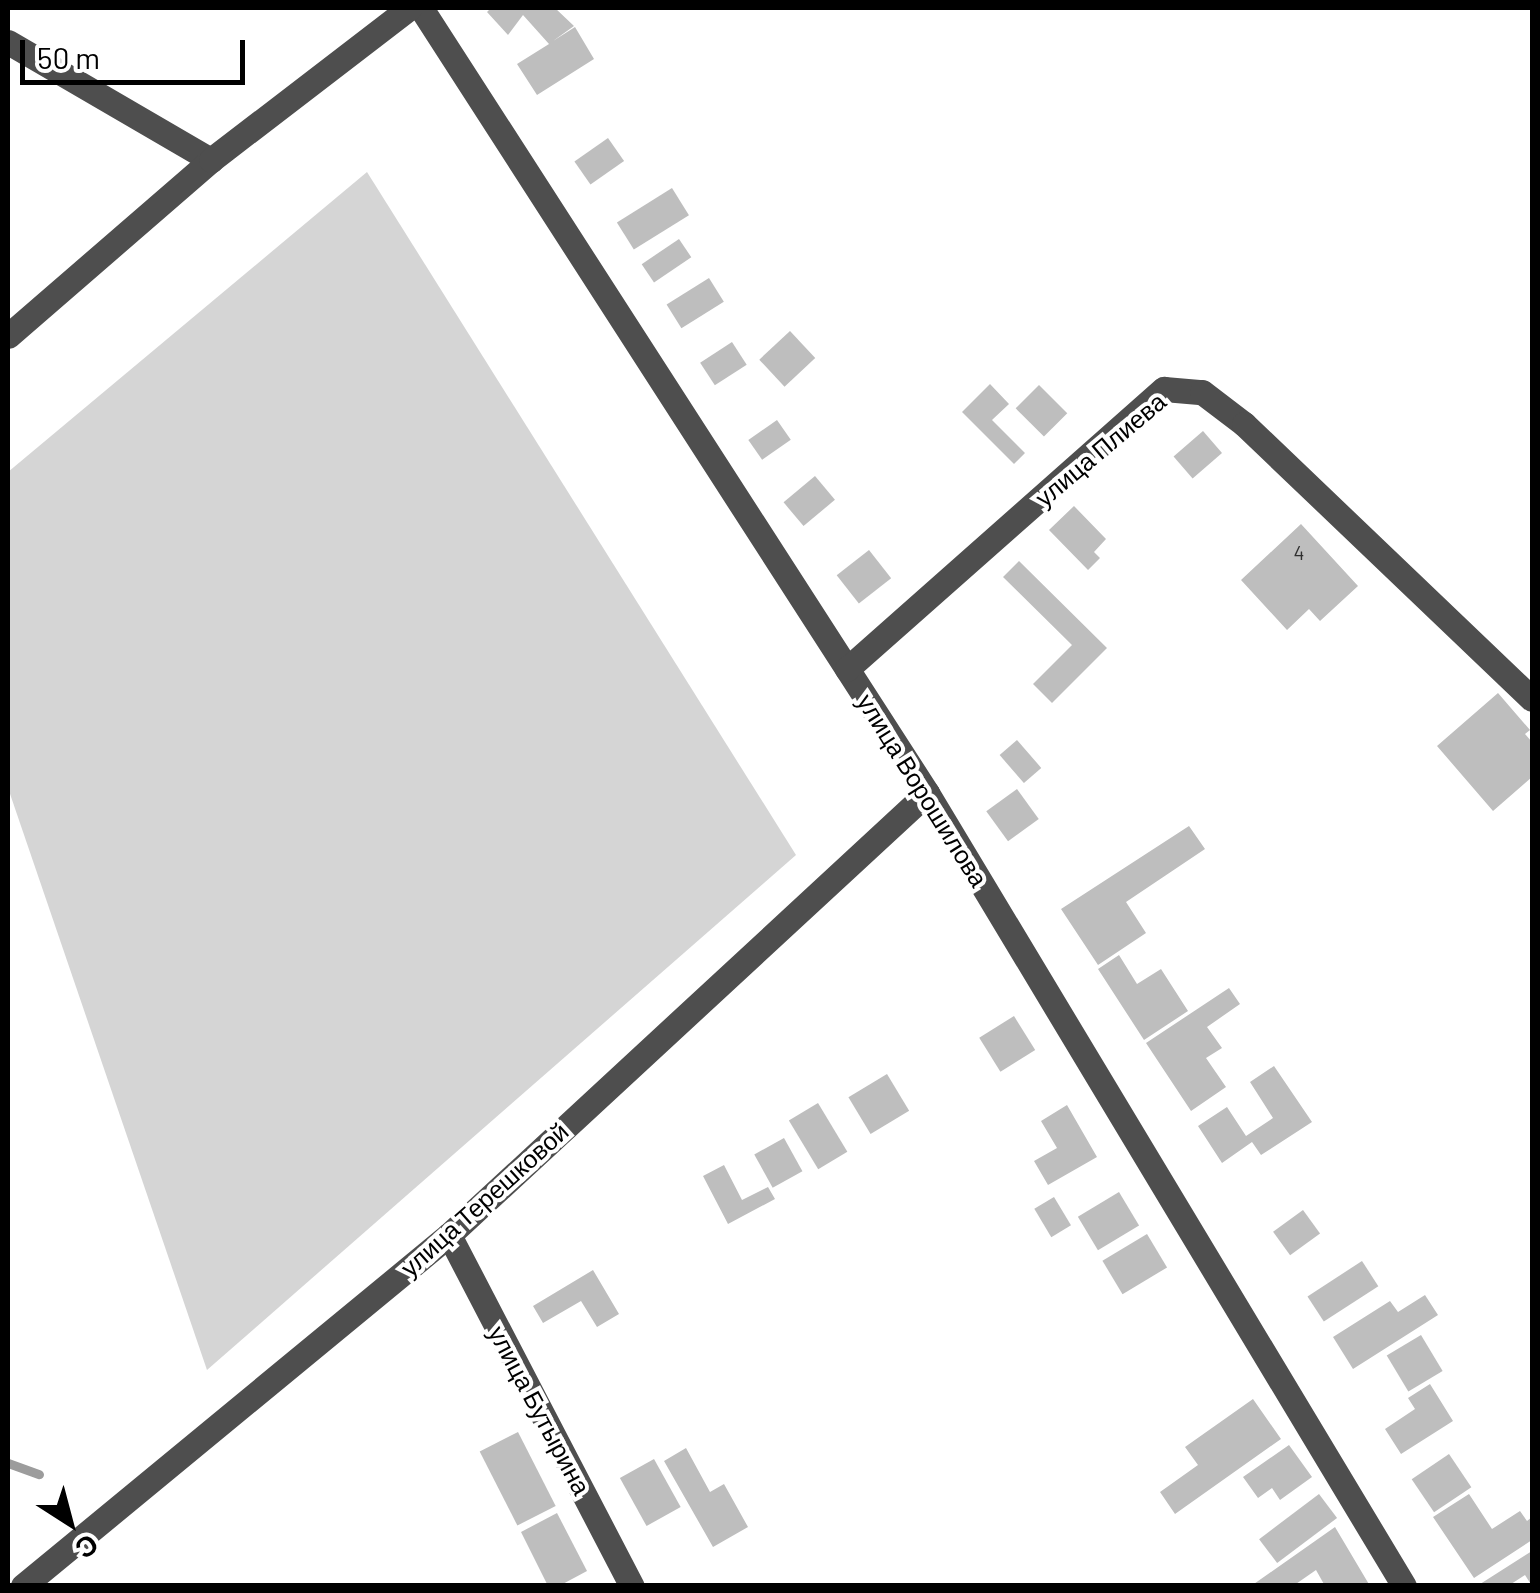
<!DOCTYPE html>
<html>
<head>
<meta charset="utf-8">
<style>
  body { margin:0 }
  #map { position:relative; width:1540px; height:1593px; overflow:hidden; background:#fff; font-family:Barlow,sans-serif }
  div>[style] { position:absolute }
  .green>* { inset:0; background:#d5d5d5 }
  .stream>* { height:9px; margin:-4.5px; padding:0 4.5px; transform-origin:4.5px; border-radius:4.5px; background:#9c9c9c }
  .building>* { inset:0; background:#bebebe; transform-origin:0 0 }
  .minor>* { height:25px; margin:-12.5px; padding:0 12.5px; transform-origin:12.5px; border-radius:12.5px; background:#4e4e4e }
  span { translate:-50% -50%; white-space:nowrap; text-align:center; line-height:1.15; -webkit-text-stroke:8px #fff; paint-order:stroke }
  .number-label { font-size:20px; color:#303030 }
  .number-label span { -webkit-text-stroke-width:0 }
  .street-label { font-size:25px; color:#000 }
  .frame { position:absolute; inset:0; border:10px solid #000; pointer-events:none }
  .north { position:absolute; left:20px; top:1473px; width:100px; height:100px; -webkit-text-stroke:8px #fff; paint-order:stroke; rotate:144deg; font-size:28px; font-weight:700; line-height:40px; text-align:center; color:#000 }
  .north::after { content:''; display:block; margin:auto; width:35px; height:45px; background:#000; clip-path:polygon(50% 0,100% 100%,50% 72%,0 100%) }
  .scale { position:absolute; left:20px; top:40px; width:225px; height:45px; box-sizing:border-box; border:5px solid #000; border-top:0; padding-left:12px; font-size:30px; line-height:35px; white-space:nowrap; color:#000; -webkit-text-stroke:8px #fff; paint-order:stroke }
</style>
</head>
<body>
<div id="map">
  <div class="green">
    <div style="clip-path:polygon(367px 172px,796px 855px,207px 1370px,8px 788px,8px 472px)"></div>
  </div>
  <div class="stream">
    <div style="left:8px;top:1463px;width:33px;rotate:20deg"></div>
  </div>
  <div class="building">
    <div style="clip-path:polygon(491px 8px,555px 8px,574px 26px,553px 41px,575px 27px,594px 59px,537px 95px,517px 64px,549px 44px,523px 15px,508px 35px,487px 12px)"></div>
    <div style="left:608px;top:138px;width:28px;height:41px;rotate:55deg"></div>
    <div style="left:672px;top:188px;width:32px;height:65px;rotate:58deg"></div>
    <div style="left:679px;top:239px;width:22px;height:45px;rotate:56deg"></div>
    <div style="left:709px;top:278px;width:28px;height:50px;rotate:58deg"></div>
    <div style="left:790px;top:331px;width:37px;height:42px;rotate:47deg"></div>
    <div style="left:732px;top:342px;width:27px;height:38px;rotate:57deg"></div>
    <div style="clip-path:polygon(990px 384px,1009px 404px,992px 420px,1025px 453px,1014px 464px,962px 412px)"></div>
    <div style="left:1039px;top:385px;width:40px;height:33px;rotate:45deg"></div>
    <div style="left:777px;top:420px;width:24px;height:35px;rotate:55deg"></div>
    <div style="left:1203px;top:431px;width:29px;height:39px;rotate:49deg"></div>
    <div style="left:815px;top:476px;width:31px;height:41px;rotate:50deg"></div>
    <div style="clip-path:polygon(1074px 506px,1106px 539px,1094px 552px,1100px 558px,1088px 570px,1049px 530px)"></div>
    <div style="clip-path:polygon(1301px 524px,1358px 586px,1320px 621px,1309px 609px,1287px 630px,1241px 580px)"></div>
    <div style="left:869px;top:550px;width:36px;height:41px;rotate:52deg"></div>
    <div style="clip-path:polygon(1019px 561px,1107px 648px,1052px 703px,1033px 684px,1072px 645px,1003px 577px)"></div>
    <div style="clip-path:polygon(1498px 693px,1530px 730px,1525px 734px,1532px 742px,1532px 777px,1493px 811px,1437px 746px)"></div>
    <div style="left:1017px;top:740px;width:37px;height:23px;rotate:49deg"></div>
    <div style="left:1017px;top:789px;width:37px;height:38px;rotate:54deg"></div>
    <div style="clip-path:polygon(1189px 826px,1205px 849px,1126px 902px,1146px 933px,1098px 965px,1061px 909px)"></div>
    <div style="clip-path:polygon(1119px 955px,1137px 984px,1161px 969px,1188px 1011px,1144px 1040px,1098px 969px)"></div>
    <div style="clip-path:polygon(1229px 988px,1240px 1004px,1207px 1027px,1222px 1048px,1206px 1058px,1226px 1087px,1191px 1111px,1146px 1043px)"></div>
    <div style="left:1014px;top:1016px;width:40px;height:41px;rotate:58deg"></div>
    <div style="clip-path:polygon(1274px 1066px,1312px 1122px,1261px 1155px,1252px 1142px,1222px 1163px,1198px 1126px,1227px 1107px,1246px 1136px,1273px 1118px,1250px 1082px)"></div>
    <div style="left:887px;top:1074px;width:43px;height:45px;rotate:59deg"></div>
    <div style="left:818px;top:1103px;width:57px;height:34px;rotate:59deg"></div>
    <div style="clip-path:polygon(1067px 1105px,1097px 1157px,1048px 1185px,1034px 1161px,1057px 1148px,1041px 1121px)"></div>
    <div style="left:784px;top:1138px;width:38px;height:34px;rotate:61deg"></div>
    <div style="clip-path:polygon(724px 1165px,742px 1200px,768px 1187px,775px 1199px,728px 1224px,703px 1176px)"></div>
    <div style="left:1119px;top:1192px;width:39px;height:48px;rotate:59deg"></div>
    <div style="left:1054px;top:1197px;width:33px;height:23px;rotate:59deg"></div>
    <div style="left:1303px;top:1210px;width:29px;height:37px;rotate:54deg"></div>
    <div style="left:1147px;top:1234px;width:39px;height:52px;rotate:59deg"></div>
    <div style="left:1362px;top:1261px;width:30px;height:65px;rotate:57deg"></div>
    <div style="clip-path:polygon(593px 1270px,619px 1314px,597px 1327px,581px 1301px,543px 1323px,533px 1306px)"></div>
    <div style="clip-path:polygon(1425px 1295px,1438px 1315px,1353px 1369px,1333px 1337px,1390px 1301px,1398px 1312px)"></div>
    <div style="left:1421px;top:1335px;width:42px;height:40px;rotate:59deg"></div>
    <div style="clip-path:polygon(1430px 1384px,1453px 1421px,1401px 1454px,1385px 1429px,1415px 1409px,1408px 1398px)"></div>
    <div style="clip-path:polygon(1253px 1399px,1281px 1439px,1175px 1514px,1160px 1492px,1198px 1465px,1185px 1447px)"></div>
    <div style="left:518px;top:1432px;width:83px;height:43px;rotate:63deg"></div>
    <div style="clip-path:polygon(1289px 1445px,1312px 1477px,1280px 1500px,1272px 1488px,1258px 1498px,1243px 1477px)"></div>
    <div style="clip-path:polygon(686px 1448px,710px 1492px,724px 1484px,748px 1527px,713px 1547px,664px 1461px)"></div>
    <div style="left:1449px;top:1454px;width:40px;height:45px;rotate:56deg"></div>
    <div style="left:654px;top:1459px;width:55px;height:39px;rotate:61deg"></div>
    <div style="left:1319px;top:1494px;width:30px;height:75px;rotate:53deg"></div>
    <div style="clip-path:polygon(1469px 1494px,1492px 1529px,1520px 1511px,1527px 1521px,1532px 1517px,1532px 1540px,1474px 1578px,1433px 1517px)"></div>
    <div style="clip-path:polygon(557px 1513px,587px 1571px,559px 1586px,548px 1586px,521px 1532px)"></div>
    <div style="clip-path:polygon(1335px 1527px,1370px 1586px,1325px 1586px,1316px 1570px,1293px 1586px,1251px 1586px)"></div>
    <div style="clip-path:polygon(1532px 1551px,1532px 1586px,1525px 1575px,1508px 1586px,1477px 1586px)"></div>
  </div>
  <div class="minor">
    <div style="left:421px;top:8px;width:934px;rotate:57.19deg"></div>
    <div style="left:927px;top:793px;width:925px;rotate:58.97deg"></div>
    <div style="left:8px;top:42px;width:235px;rotate:30.2deg"></div>
    <div style="left:8px;top:336px;width:269px;rotate:-40.9deg"></div>
    <div style="left:211px;top:160px;width:250px;rotate:-37.5deg"></div>
    <div style="left:847px;top:669px;width:423px;rotate:-41.5deg"></div>
    <div style="left:1164px;top:389px;width:38px;rotate:5deg"></div>
    <div style="left:1202px;top:392px;width:53px;rotate:37.3deg"></div>
    <div style="left:1244px;top:424px;width:398px;rotate:43.7deg"></div>
    <div style="left:449px;top:1235px;width:396px;rotate:62.5deg"></div>
    <div style="left:23px;top:1586px;width:552px;rotate:-39.49deg"></div>
    <div style="left:449px;top:1235px;width:651px;rotate:-42.76deg"></div>
  </div>
  <div class="number-label">
    <span style="left:1299px;top:552px">4</span>
  </div>
  <div class="street-label">
    <span style="left:1100px;top:449px;rotate:-40deg">улица Плиева</span>
    <span style="left:923px;top:790px;rotate:58deg">улица Ворошилова</span>
    <span style="left:484px;top:1199px;rotate:-42deg">улица Терешковой</span>
    <span style="left:540px;top:1410px;rotate:62deg">улица Бутырина</span>
  </div>
  <div class="frame"></div>
  <div class="north">С</div>
  <div class="scale">50 m</div>
</div>
</body>
</html>
